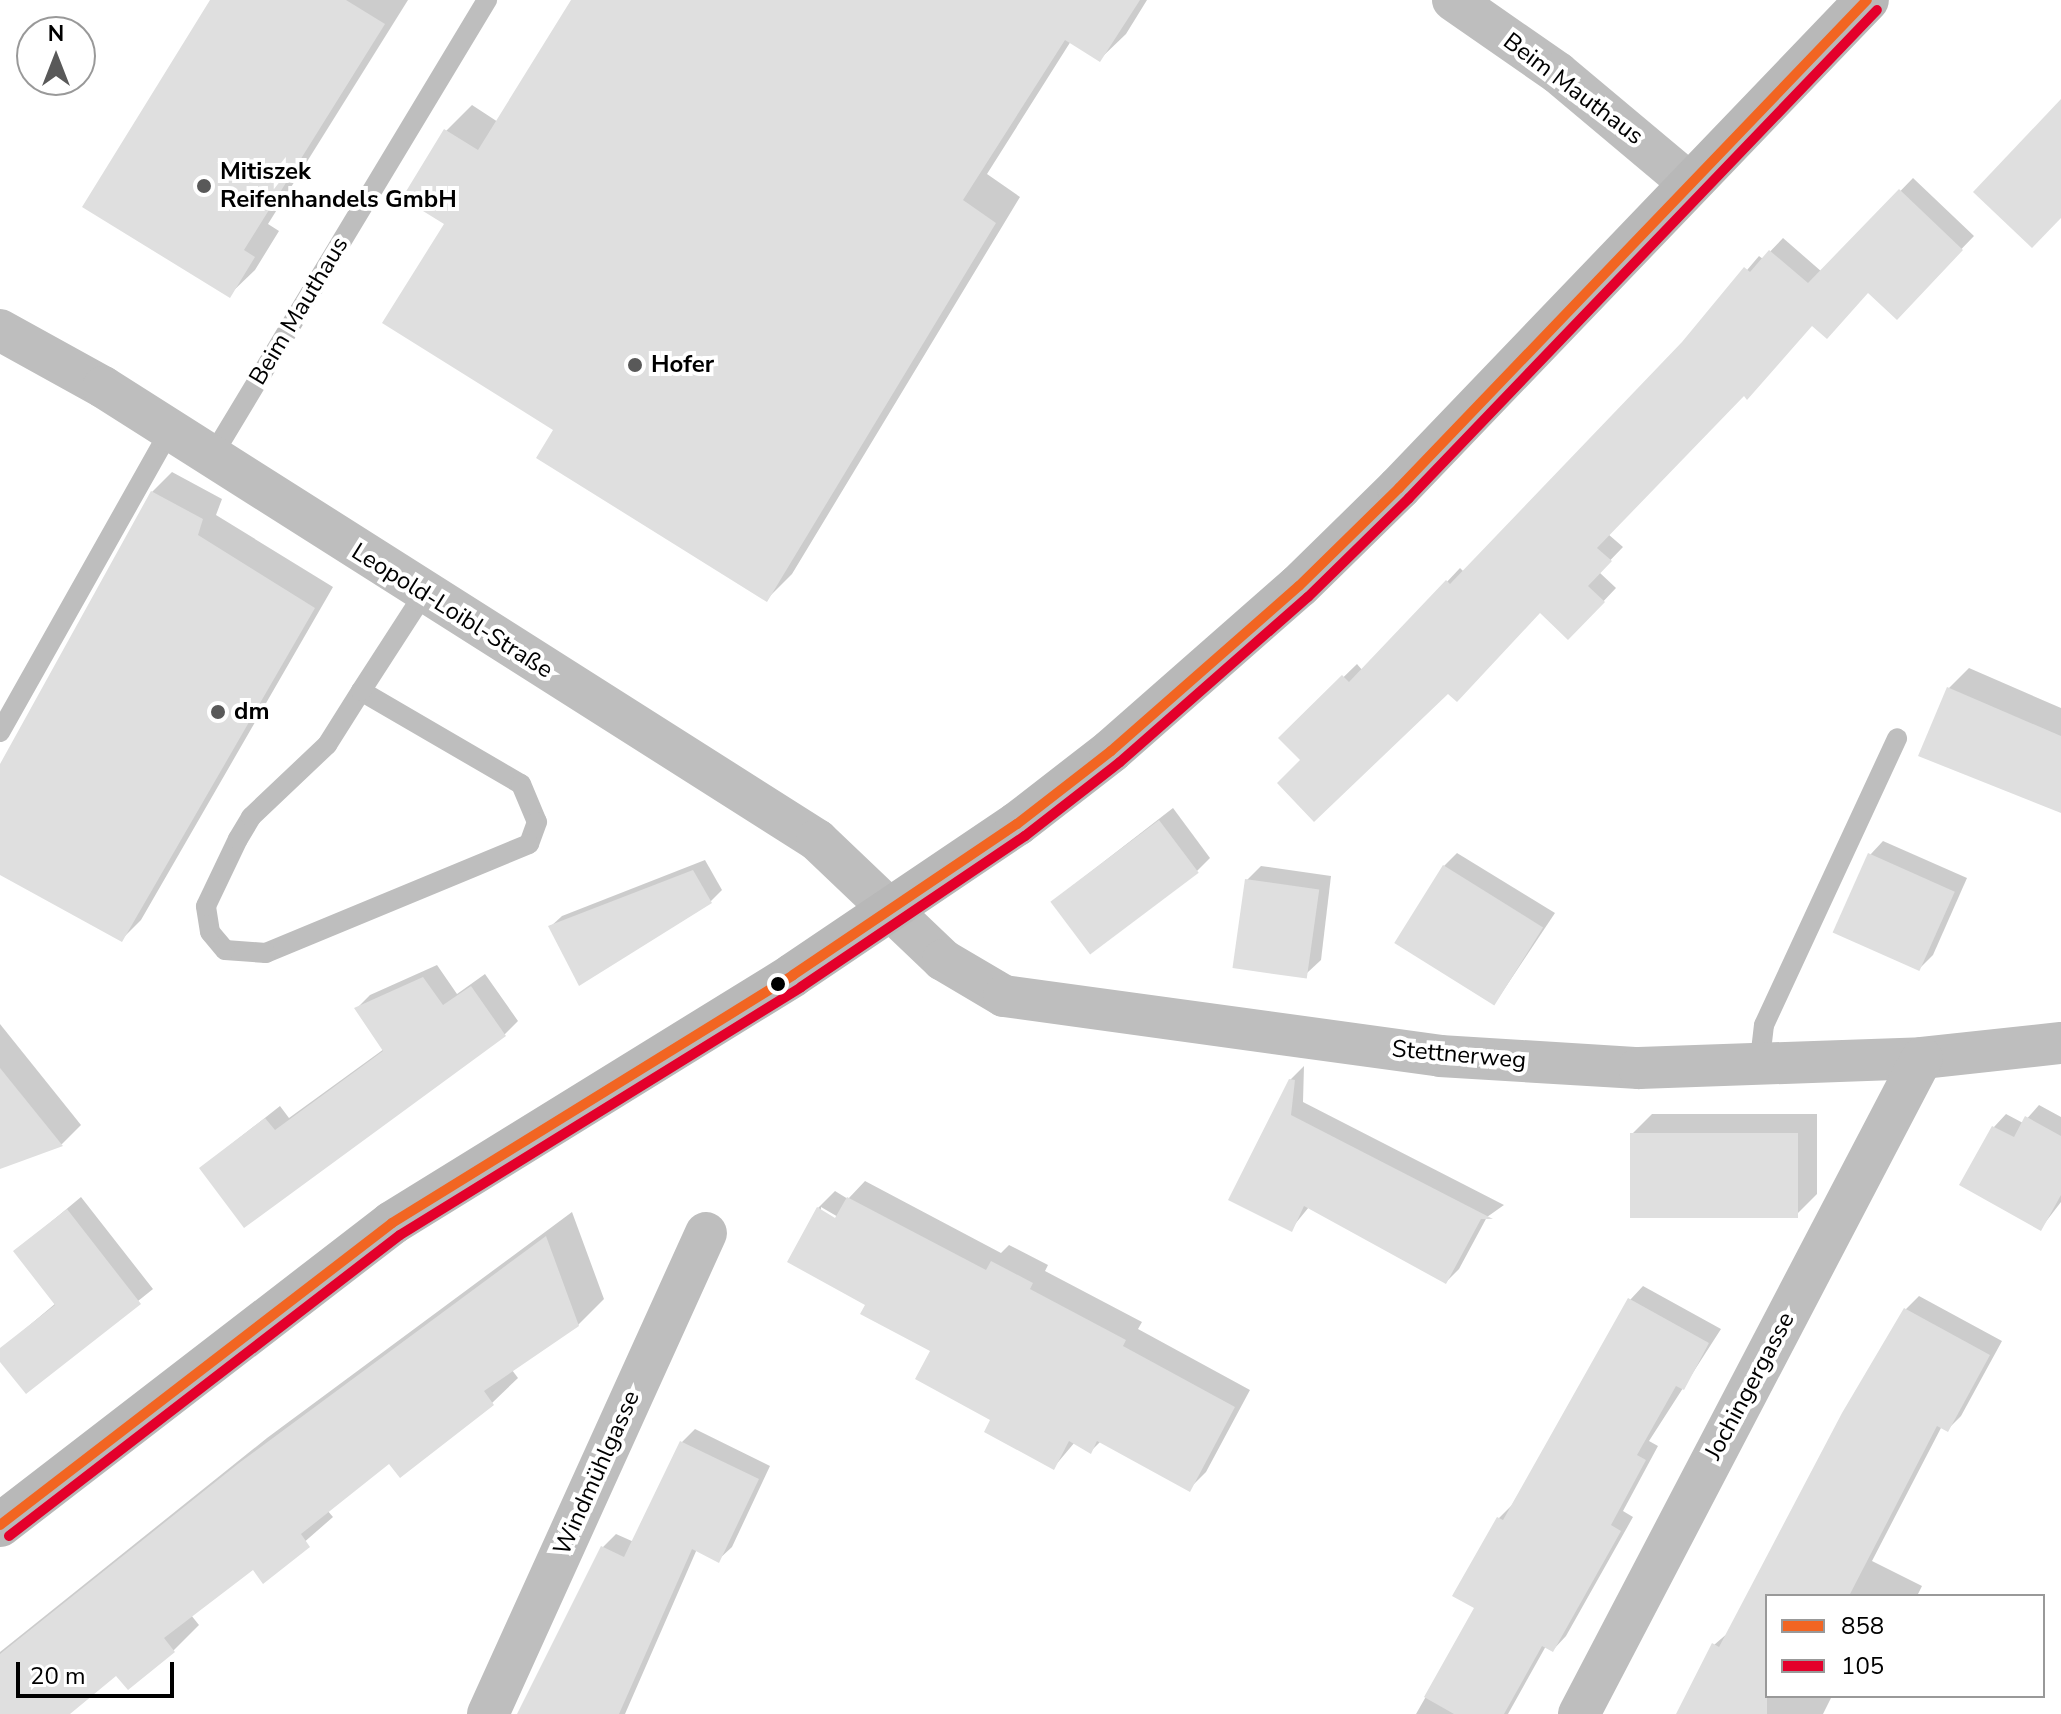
<!DOCTYPE html>
<html>
<head>
<meta charset="utf-8">
<style>
  body { margin:0 }
  #map { position:relative; width:2061px; height:1714px; overflow:hidden; background:#fff; font-family:"Nunito Sans",sans-serif }
  div>[style] { position:absolute }
  .shadow>* { inset:0; background:#0003 }
  .building>* { inset:0; background:#dfdfdf; transform-origin:0 0 }
  .lane>* { height:20px; margin:-10px; padding:0 10px; transform-origin:10px; border-radius:10px; background:#bebebe }
  .street>* { height:42px; margin:-21px; padding:0 21px; transform-origin:21px; border-radius:21px; background:#bebebe }
  .secondary>* { height:44px; margin:-22px; padding:0 22px; transform-origin:22px; border-radius:22px; background:#b8b8b8 }
  .bus-1>* { height:10px; margin:-5px; padding:0 5px; transform-origin:5px; border-radius:5px; background:#f26522 }
  .bus-2>* { height:10px; margin:-5px; padding:0 5px; transform-origin:5px; border-radius:5px; background:#e4002b }
  .dots>* { width:22px; height:22px; translate:-50% -50%; box-sizing:border-box; border:4px solid #fff; border-radius:50% }
  span { translate:-50% -50%; white-space:nowrap; text-align:center; line-height:1.15; -webkit-text-stroke:8px #fff; paint-order:stroke }
  .street-label { font-size:24px; color:#000 }
  .poi-label { font-size:24px; color:#000; font-weight:700 }
  .left { translate:0 -50%; text-align:left }
  .legend { position:absolute; left:1765px; top:1594px; width:280px; height:104px; box-sizing:border-box; background:#fff; border:2px solid #999; margin:0; padding:10px 14px; list-style:none; font-size:24px; color:#000 }
  .legend li { display:flex; align-items:center; gap:16px; height:40px }
  .legend b { width:40px; border:2px solid #999 }
  .north { position:absolute; left:16px; top:16px; width:80px; height:80px; box-sizing:border-box; background:#fff; border:2px solid #999; border-radius:50%; rotate:0deg; font-size:22px; font-weight:700; line-height:32px; text-align:center; color:#000 }
  .north::after { content:''; display:block; margin:auto; width:28px; height:36px; background:#595959; clip-path:polygon(50% 0,100% 100%,50% 72%,0 100%) }
  .scale { position:absolute; left:16px; top:1662px; width:158px; height:36px; box-sizing:border-box; border:4px solid #000; border-top:0; padding-left:10px; font-size:24px; line-height:28px; white-space:nowrap; color:#000; -webkit-text-stroke:6px #fff; paint-order:stroke }
</style>
</head>
<body>
<div id="map">
  <div class="shadow">
    <div style="clip-path:polygon(212px 0,408px 0,268px 224px,279px 231px,255px 270px,229px 295px)"></div>
    <div style="clip-path:polygon(573px 0,1147px 0,1126px 34px,1100px 59px,1071px 41px,987px 174px,1020px 197px,792px 574px,767px 599px,555px 430px,447px 224px,446px 131px,472px 105px,498px 122px)"></div>
    <div style="clip-path:polygon(1913px 178px,1974px 236px,1896px 317px,1869px 291px,1812px 324px,1608px 534px,1623px 547px,1599px 572px,1616px 588px,1581px 625px,1540px 611px,1448px 691px,1303px 760px,1281px 738px,1357px 664px,1363px 671px,1460px 568px,1464px 572px,1684px 344px,1759px 256px,1763px 259px,1783px 238px,1822px 272px)"></div>
    <div style="clip-path:polygon(172px 472px,222px 499px,216px 515px,333px 587px,141px 920px,121px 940px,0 872px,0 769px,152px 492px)"></div>
    <div style="clip-path:polygon(1969px 668px,2061px 708px,2061px 809px,1920px 755px,1949px 688px)"></div>
    <div style="clip-path:polygon(1173px 808px,1210px 858px,1197px 871px,1053px 901px)"></div>
    <div style="clip-path:polygon(1883px 841px,1967px 878px,1933px 955px,1919px 969px,1870px 855px)"></div>
    <div style="clip-path:polygon(1457px 853px,1555px 913px,1495px 1003px,1444px 866px)"></div>
    <div style="clip-path:polygon(705px 860px,722px 890px,711px 901px,580px 983px,550px 927px,562px 916px)"></div>
    <div style="clip-path:polygon(1261px 866px,1331px 876px,1321px 960px,1307px 973px,1247px 880px)"></div>
    <div style="clip-path:polygon(437px 965px,457px 994px,485px 974px,518px 1021px,505px 1034px,201px 1168px,280px 1106px,289px 1118px,384px 1049px,357px 1008px,370px 995px)"></div>
    <div style="clip-path:polygon(0 1024px,81px 1125px,62px 1144px,0 1167px)"></div>
    <div style="clip-path:polygon(1304px 1066px,1303px 1102px,1504px 1205px,1487px 1217px,1459px 1269px,1446px 1282px,1309px 1207px,1291px 1229px,1290px 1080px)"></div>
    <div style="clip-path:polygon(2039px 1105px,2061px 1117px,2061px 1202px,2041px 1228px,1961px 1184px,1994px 1127px,2006px 1114px,2023px 1123px)"></div>
    <div style="clip-path:polygon(1652px 1114px,1817px 1114px,1817px 1194px,1797px 1214px,1632px 1134px)"></div>
    <div style="clip-path:polygon(evenodd,865px 1181px,1001px 1253px,1009px 1245px,1048px 1265px,1045px 1271px,1142px 1322px,1138px 1329px,1250px 1390px,1206px 1472px,1189px 1489px,1101px 1441px,1091px 1451px,1075px 1442px,1054px 1467px,993px 1419px,932px 1350px,868px 1304px,818px 1208px,835px 1191px,848px 1199px,865px 1181px,821px 1207px,845px 1221px,843px 1224px,821px 1212px,821px 1207px)"></div>
    <div style="clip-path:polygon(81px 1197px,153px 1289px,26px 1391px,0 1359px,0 1350px,56px 1303px,16px 1251px)"></div>
    <div style="clip-path:polygon(572px 1212px,604px 1299px,578px 1325px,512px 1370px,518px 1378px,492px 1403px,389px 1462px,327px 1510px,333px 1517px,262px 1579px,254px 1567px,191px 1615px,199px 1625px,173px 1651px,117px 1673px,67px 1714px,0 1714px,0 1652px,267px 1438px)"></div>
    <div style="clip-path:polygon(1643px 1286px,1721px 1329px,1649px 1441px,1658px 1446px,1623px 1511px,1633px 1517px,1566px 1636px,1553px 1650px,1546px 1646px,1508px 1714px,1416px 1714px,1477px 1607px,1499px 1518px,1512px 1505px,1630px 1300px)"></div>
    <div style="clip-path:polygon(1919px 1296px,2002px 1341px,1961px 1416px,1948px 1429px,1942px 1426px,1872px 1561px,1922px 1586px,1917px 1596px,1767px 1596px,1767px 1696px,1832px 1696px,1823px 1714px,1677px 1714px,1714px 1645px,1729px 1632px,1906px 1309px)"></div>
    <div style="clip-path:polygon(695px 1429px,770px 1466px,732px 1547px,718px 1560px,697px 1549px,625px 1714px,519px 1714px,603px 1547px,616px 1534px,634px 1542px,681px 1443px)"></div>
  </div>
  <div class="building">
    <div style="clip-path:polygon(210px 0,346px 0,385px 24px,244px 250px,255px 257px,230px 298px,82px 207px)"></div>
    <div style="clip-path:polygon(571px 0,1140px 0,1100px 62px,1065px 40px,963px 200px,996px 223px,767px 602px,536px 458px,553px 430px,382px 323px,444px 224px,402px 198px,444px 129px,478px 150px)"></div>
    <div style="clip-path:polygon(2061px 99px,2061px 218px,2032px 248px,1973px 192px)"></div>
    <div style="clip-path:polygon(1899px 189px,1963px 250px,1897px 320px,1868px 293px,1827px 339px,1812px 326px,1747px 400px,1744px 396px,1597px 548px,1612px 561px,1588px 586px,1605px 602px,1568px 640px,1540px 613px,1457px 702px,1448px 694px,1314px 822px,1277px 783px,1300px 760px,1278px 738px,1342px 675px,1349px 682px,1446px 580px,1450px 584px,1682px 342px,1744px 267px,1750px 272px,1769px 250px,1808px 283px)"></div>
    <div style="clip-path:polygon(151px 491px,203px 519px,198px 535px,315px 608px,122px 942px,0 875px,0 764px)"></div>
    <div style="clip-path:polygon(1947px 687px,2061px 736px,2061px 813px,1918px 756px)"></div>
    <div style="left:1159px;top:820px;width:66px;height:136px;rotate:53deg"></div>
    <div style="left:1868px;top:853px;width:95px;height:87px;rotate:24deg"></div>
    <div style="left:1443px;top:865px;width:118px;height:92px;rotate:32deg"></div>
    <div style="clip-path:polygon(693px 870px,712px 903px,579px 986px,548px 926px)"></div>
    <div style="left:1245px;top:879px;width:75px;height:90px;rotate:8deg"></div>
    <div style="clip-path:polygon(423px 977px,443px 1005px,471px 986px,506px 1036px,244px 1228px,199px 1168px,265px 1118px,275px 1130px,383px 1051px,354px 1008px)"></div>
    <div style="clip-path:polygon(0 1068px,63px 1146px,0 1169px)"></div>
    <div style="clip-path:polygon(1289px 1079px,1295px 1080px,1291px 1115px,1493px 1219px,1481px 1219px,1446px 1284px,1304px 1206px,1292px 1232px,1228px 1200px)"></div>
    <div style="clip-path:polygon(2025px 1116px,2061px 1136px,2061px 1195px,2041px 1231px,1959px 1185px,1992px 1126px,2014px 1137px)"></div>
    <div style="left:1630px;top:1133px;width:168px;height:85px"></div>
    <div style="clip-path:polygon(847px 1197px,986px 1270px,991px 1261px,1033px 1283px,1030px 1289px,1126px 1340px,1123px 1346px,1235px 1407px,1190px 1492px,1097px 1441px,1091px 1454px,1069px 1441px,1054px 1470px,984px 1432px,990px 1420px,915px 1379px,930px 1351px,860px 1314px,865px 1305px,787px 1262px,817px 1207px,835px 1218px)"></div>
    <div style="clip-path:polygon(67px 1209px,141px 1304px,26px 1394px,0 1362px,0 1348px,55px 1305px,13px 1251px)"></div>
    <div style="clip-path:polygon(546px 1236px,579px 1326px,484px 1391px,494px 1405px,400px 1478px,389px 1464px,301px 1534px,310px 1547px,263px 1584px,253px 1570px,164px 1638px,175px 1652px,128px 1690px,116px 1676px,70px 1714px,0 1714px,0 1654px,239px 1463px)"></div>
    <div style="clip-path:polygon(1628px 1298px,1709px 1343px,1684px 1390px,1676px 1386px,1637px 1455px,1646px 1460px,1611px 1525px,1621px 1531px,1553px 1652px,1542px 1646px,1504px 1714px,1454px 1714px,1424px 1697px,1474px 1608px,1452px 1596px,1497px 1517px,1503px 1520px)"></div>
    <div style="clip-path:polygon(1904px 1308px,1990px 1355px,1948px 1432px,1937px 1426px,1849px 1596px,1767px 1596px,1767px 1714px,1676px 1714px,1712px 1643px,1719px 1647px,1842px 1413px)"></div>
    <div style="clip-path:polygon(680px 1441px,759px 1479px,719px 1563px,692px 1549px,619px 1714px,517px 1714px,601px 1546px,624px 1557px)"></div>
  </div>
  <div class="lane">
    <div style="left:211px;top:458px;width:535px;rotate:-58.93deg"></div>
    <div style="left:361px;top:691px;width:185px;rotate:30.2deg"></div>
    <div style="left:521px;top:784px;width:41px;rotate:67.2deg"></div>
    <div style="left:537px;top:822px;width:23px;rotate:110deg"></div>
    <div style="left:529px;top:844px;width:285px;rotate:157.5deg"></div>
    <div style="left:266px;top:953px;width:41px;rotate:-175.8deg"></div>
    <div style="left:225px;top:950px;width:23px;rotate:-130deg"></div>
    <div style="left:210px;top:932px;width:26px;rotate:-99deg"></div>
    <div style="left:206px;top:906px;width:74px;rotate:-64.5deg"></div>
    <div style="left:238px;top:839px;width:26px;rotate:-59deg"></div>
    <div style="left:251px;top:817px;width:105px;rotate:-43.5deg"></div>
    <div style="left:327px;top:745px;width:64px;rotate:-57.8deg"></div>
    <div style="left:361px;top:691px;width:114px;rotate:-57.1deg"></div>
    <div style="left:0;top:732px;width:347px;rotate:-60.6deg"></div>
    <div style="left:1759px;top:1068px;width:43px;rotate:-83.4deg"></div>
    <div style="left:1764px;top:1025px;width:316px;rotate:-65.1deg"></div>
  </div>
  <div class="street">
    <div style="left:1453px;top:0;width:128px;rotate:34.8deg"></div>
    <div style="left:1558px;top:73px;width:171px;rotate:40deg"></div>
    <div style="left:0;top:330px;width:118px;rotate:29deg"></div>
    <div style="left:103px;top:387px;width:846px;rotate:32.39deg"></div>
    <div style="left:817px;top:840px;width:174px;rotate:43.6deg"></div>
    <div style="left:943px;top:960px;width:71px;rotate:30.5deg"></div>
    <div style="left:1004px;top:996px;width:440px;rotate:7.8deg"></div>
    <div style="left:1440px;top:1056px;width:199px;rotate:3.5deg"></div>
    <div style="left:1639px;top:1068px;width:283px;rotate:-2deg"></div>
    <div style="left:1922px;top:1058px;width:140px;rotate:-6.2deg"></div>
    <div style="left:488px;top:1714px;width:528px;rotate:-65.62deg"></div>
    <div style="left:1579px;top:1714px;width:740px;rotate:-62.4deg"></div>
  </div>
  <div class="secondary">
    <div style="left:0;top:1525px;width:495px;rotate:-37.6deg"></div>
    <div style="left:392px;top:1223px;width:471px;rotate:-31.7deg"></div>
    <div style="left:793px;top:975px;width:270px;rotate:-34deg"></div>
    <div style="left:1017px;top:824px;width:119px;rotate:-37.8deg"></div>
    <div style="left:1111px;top:751px;width:250px;rotate:-41.3deg"></div>
    <div style="left:1299px;top:586px;width:140px;rotate:-44.4deg"></div>
    <div style="left:1399px;top:488px;width:676px;rotate:-46.2deg"></div>
  </div>
  <div class="bus-1">
    <div style="left:0;top:1525px;width:495px;rotate:-37.6deg"></div>
    <div style="left:392px;top:1223px;width:471px;rotate:-31.7deg"></div>
    <div style="left:793px;top:975px;width:270px;rotate:-34deg"></div>
    <div style="left:1017px;top:824px;width:119px;rotate:-37.8deg"></div>
    <div style="left:1111px;top:751px;width:250px;rotate:-41.3deg"></div>
    <div style="left:1299px;top:586px;width:140px;rotate:-44.4deg"></div>
    <div style="left:1399px;top:488px;width:676px;rotate:-46.2deg"></div>
  </div>
  <div class="bus-2">
    <div style="left:9px;top:1536px;width:493px;rotate:-37.6deg"></div>
    <div style="left:400px;top:1235px;width:471px;rotate:-31.7deg"></div>
    <div style="left:801px;top:987px;width:270px;rotate:-34deg"></div>
    <div style="left:1025px;top:836px;width:120px;rotate:-37.9deg"></div>
    <div style="left:1120px;top:762px;width:250px;rotate:-41.3deg"></div>
    <div style="left:1308px;top:597px;width:141px;rotate:-44.4deg"></div>
    <div style="left:1409px;top:498px;width:676px;rotate:-46.2deg"></div>
  </div>
  <div class="dots">
    <div style="left:204px;top:186px;background:#595959"></div>
    <div style="left:635px;top:365px;background:#595959"></div>
    <div style="left:218px;top:712px;background:#595959"></div>
    <div style="left:778px;top:984px;background:#000"></div>
  </div>
  <div class="street-label">
    <span style="left:1573px;top:89px;rotate:37deg">Beim Mauthaus</span>
    <span style="left:299px;top:311px;rotate:-59deg">Beim Mauthaus</span>
    <span style="left:452px;top:611px;rotate:32deg">Leopold-Loibl-Straße</span>
    <span style="left:1459px;top:1055px;rotate:5deg">Stettnerweg</span>
    <span style="left:1750px;top:1386px;rotate:-62deg">Jochingergasse</span>
    <span style="left:597px;top:1473px;rotate:-66deg">Windmühlgasse</span>
  </div>
  <div class="poi-label">
    <span class="left" style="left:220px;top:186px">Mitiszek<br>Reifenhandels GmbH</span>
    <span class="left" style="left:651px;top:365px">Hofer</span>
    <span class="left" style="left:234px;top:712px">dm</span>
  </div>
  <ul class="legend">
  <li><b style="height:10px;background:#f26522"></b>858</li>
  <li><b style="height:10px;background:#e4002b"></b>105</li>
  </ul>
  <div class="north">N</div>
  <div class="scale">20 m</div>
</div>
</body>
</html>
